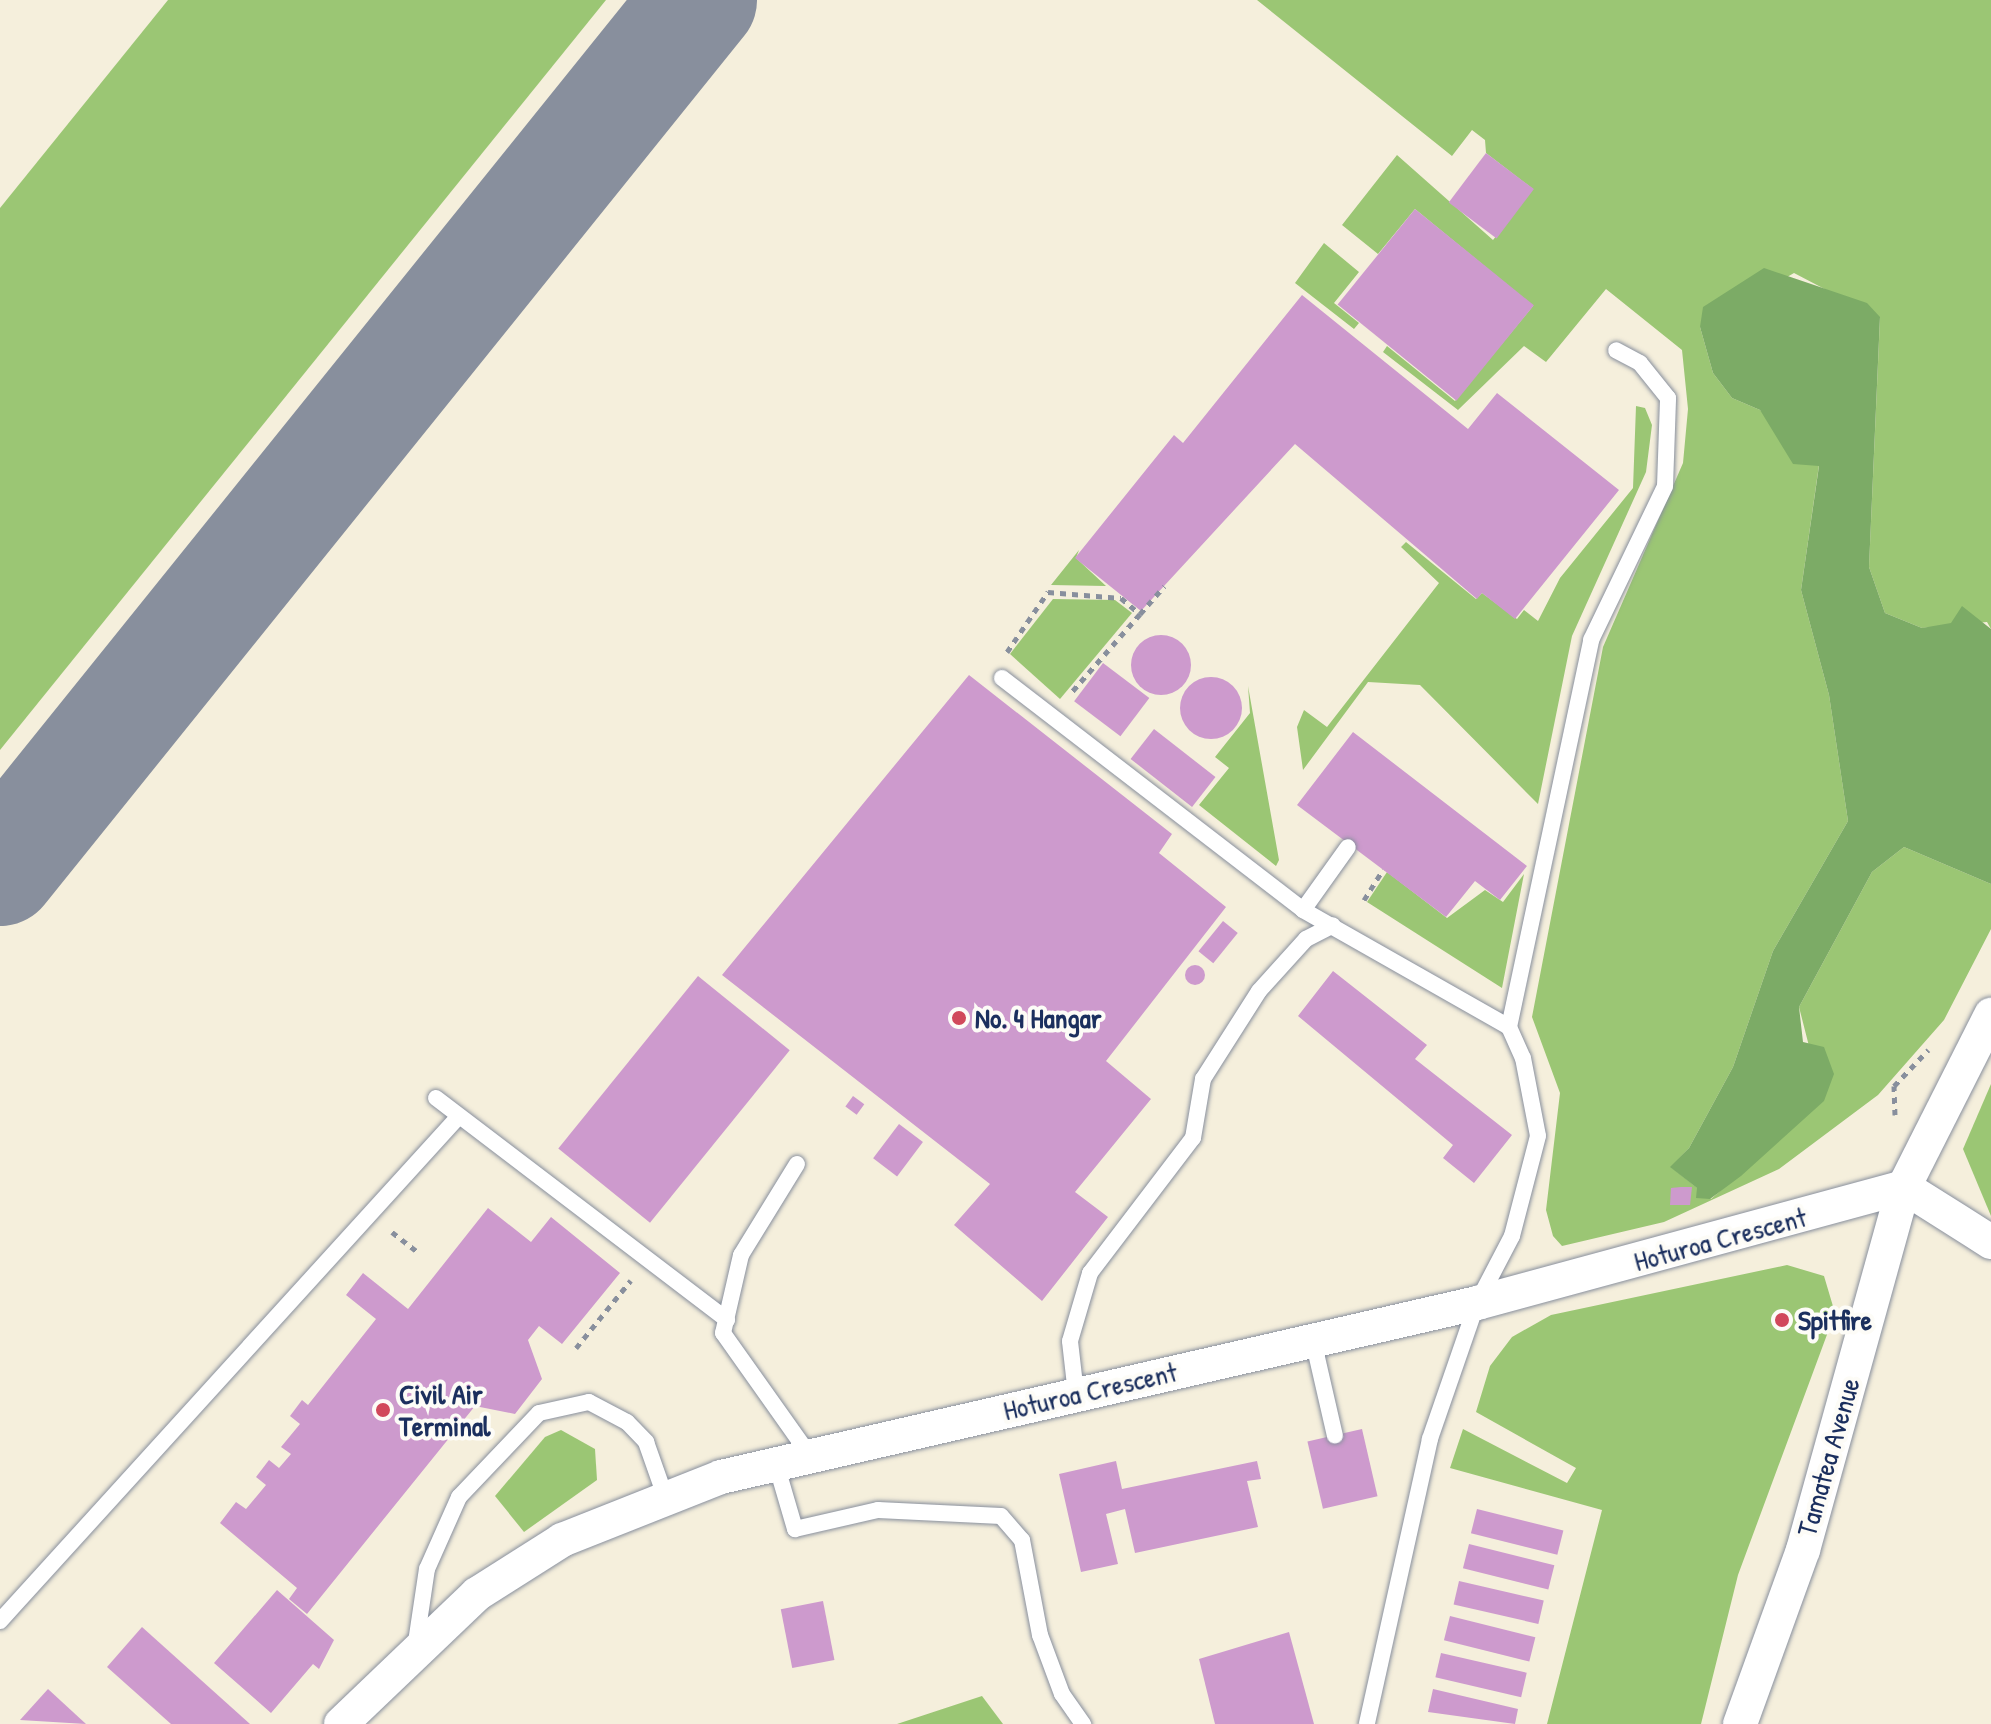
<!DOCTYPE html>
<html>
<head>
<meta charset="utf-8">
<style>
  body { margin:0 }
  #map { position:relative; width:1991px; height:1724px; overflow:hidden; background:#f5efdc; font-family:"Patrick Hand",sans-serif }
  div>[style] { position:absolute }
  .green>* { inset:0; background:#9bc674 }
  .forest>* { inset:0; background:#7cab66 }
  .taxiway>* { height:114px; margin:-57px; padding:0 57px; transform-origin:57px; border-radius:57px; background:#888f9d }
  .building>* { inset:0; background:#cd9acd; transform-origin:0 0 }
  .round { border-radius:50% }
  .path>* { height:5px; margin-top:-2.5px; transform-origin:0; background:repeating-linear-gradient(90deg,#888f9d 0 6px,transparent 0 12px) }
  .roads { filter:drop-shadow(0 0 2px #888f9d) drop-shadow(0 0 2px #888f9d) }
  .lane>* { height:16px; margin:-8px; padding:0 8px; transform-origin:8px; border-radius:8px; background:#fff }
  .street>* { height:34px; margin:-17px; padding:0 17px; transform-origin:17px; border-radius:17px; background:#fff }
  .dots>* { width:22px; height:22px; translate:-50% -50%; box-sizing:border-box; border:4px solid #fdfcf7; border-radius:50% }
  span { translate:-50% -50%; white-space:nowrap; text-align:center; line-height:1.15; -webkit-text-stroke:8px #fdfcf7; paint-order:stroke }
  .poi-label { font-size:28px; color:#1b2f5e; font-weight:700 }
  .left { translate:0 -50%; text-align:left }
  .street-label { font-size:28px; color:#1b2f5e }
</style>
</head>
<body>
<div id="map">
  <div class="green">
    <div style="clip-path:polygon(168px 0,606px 0,0 750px,0 208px)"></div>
    <div style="clip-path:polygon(1257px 0,1991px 0,1991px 629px,1987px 622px,1922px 628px,1885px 613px,1869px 567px,1880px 318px,1794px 273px,1700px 327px,1713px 373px,1732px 398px,1760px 410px,1819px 465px,1801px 590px,1829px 695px,1848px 821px,1773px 951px,1733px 1067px,1689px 1148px,1671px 1167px,1711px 1199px,1823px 1101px,1799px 1007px,1872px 872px,1904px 847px,1991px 884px,1991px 929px,1944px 1020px,1878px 1095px,1779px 1169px,1664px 1222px,1562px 1246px,1553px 1236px,1546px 1210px,1560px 1093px,1532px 1017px,1603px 647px,1683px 463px,1688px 409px,1682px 350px,1606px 289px,1546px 362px,1524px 346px,1458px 410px,1383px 352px,1387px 346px,1455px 401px,1533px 306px,1415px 209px,1378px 254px,1342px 225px,1397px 155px,1493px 240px,1533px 189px,1486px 153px,1485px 140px,1472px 130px,1452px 156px)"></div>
    <div style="clip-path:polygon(1324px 243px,1359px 272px,1334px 303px,1359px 323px,1354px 329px,1295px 283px)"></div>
    <div style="clip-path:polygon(1636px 406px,1645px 408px,1652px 425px,1646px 472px,1572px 636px,1538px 804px,1420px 685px,1368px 682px,1303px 770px,1297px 727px,1304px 710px,1327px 727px,1439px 583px,1401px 547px,1406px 542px,1476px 599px,1482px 593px,1517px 619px,1524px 610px,1538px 621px,1560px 578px,1633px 488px)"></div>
    <div style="clip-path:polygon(1079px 550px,1076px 558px,1106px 586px,1051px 585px)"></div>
    <div style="clip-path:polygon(1053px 599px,1115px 600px,1132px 613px,1060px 699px,1010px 654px)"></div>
    <div style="clip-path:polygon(1248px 686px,1279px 860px,1276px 866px,1199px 805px,1229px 768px,1215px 757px,1250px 713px)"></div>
    <div style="clip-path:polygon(1387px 872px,1447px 918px,1485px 890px,1503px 902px,1524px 874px,1502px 988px,1367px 902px)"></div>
    <div style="clip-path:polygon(1991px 1084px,1991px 1216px,1963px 1149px)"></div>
    <div style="clip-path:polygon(1787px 1265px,1824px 1276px,1835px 1313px,1738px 1575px,1701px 1724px,1547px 1724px,1602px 1510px,1450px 1468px,1463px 1429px,1567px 1483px,1576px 1468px,1476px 1412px,1490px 1366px,1512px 1337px,1551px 1315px)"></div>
    <div style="clip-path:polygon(561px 1430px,595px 1449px,597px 1480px,524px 1532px,495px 1496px,545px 1437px)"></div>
    <div style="clip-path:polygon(982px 1696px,1003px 1724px,896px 1724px,897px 1724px)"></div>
  </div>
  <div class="forest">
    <div style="clip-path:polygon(1764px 268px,1867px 303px,1880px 317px,1869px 567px,1885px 613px,1922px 628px,1951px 623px,1962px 606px,1991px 629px,1991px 884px,1904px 847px,1872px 872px,1799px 1007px,1803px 1042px,1824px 1047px,1834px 1074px,1824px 1101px,1741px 1176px,1710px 1199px,1696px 1198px,1697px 1188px,1670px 1167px,1689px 1148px,1733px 1067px,1773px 951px,1848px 821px,1829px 695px,1801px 590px,1819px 466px,1793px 464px,1760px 410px,1732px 398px,1713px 373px,1700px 327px,1703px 307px)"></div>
  </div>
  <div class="taxiway">
    <div style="left:0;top:869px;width:1116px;rotate:-51.15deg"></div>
  </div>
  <div class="building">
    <div style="left:1486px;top:153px;width:60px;height:62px;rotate:37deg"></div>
    <div style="left:1415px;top:209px;width:153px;height:123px;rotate:39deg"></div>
    <div style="clip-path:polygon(1302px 295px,1468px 429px,1497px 393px,1619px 490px,1515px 619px,1482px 593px,1477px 599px,1295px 444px,1141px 611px,1075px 558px,1174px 435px,1183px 443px)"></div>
    <div class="round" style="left:1131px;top:635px;width:60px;height:60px"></div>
    <div style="left:1103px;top:663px;width:58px;height:48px;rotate:37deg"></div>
    <div style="clip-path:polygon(969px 675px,1172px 834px,1159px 853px,1226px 907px,1106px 1061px,1151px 1099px,1075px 1192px,1108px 1217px,1042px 1301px,954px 1225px,990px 1184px,722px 975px)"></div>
    <div class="round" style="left:1180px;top:677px;width:62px;height:62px"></div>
    <div style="left:1154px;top:729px;width:78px;height:38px;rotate:38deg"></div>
    <div style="clip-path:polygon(1353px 732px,1527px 866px,1500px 900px,1475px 881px,1446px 917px,1297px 805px)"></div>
    <div style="left:1223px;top:921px;width:19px;height:39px;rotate:39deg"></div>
    <div class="round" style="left:1185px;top:965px;width:20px;height:20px"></div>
    <div style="clip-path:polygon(1333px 971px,1427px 1045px,1415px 1059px,1512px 1135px,1474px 1183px,1443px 1158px,1453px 1145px,1298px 1016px)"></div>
    <div style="left:698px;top:976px;width:118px;height:222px;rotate:39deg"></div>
    <div style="left:853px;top:1096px;width:14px;height:13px;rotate:36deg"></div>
    <div style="left:899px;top:1124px;width:30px;height:43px;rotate:37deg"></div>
    <div style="clip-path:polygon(1681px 1187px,1692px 1187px,1690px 1205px,1670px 1205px,1671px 1188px)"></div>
    <div style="clip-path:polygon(488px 1208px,531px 1242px,551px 1217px,620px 1273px,562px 1344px,539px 1326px,528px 1340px,542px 1379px,515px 1414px,475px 1406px,307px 1614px,289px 1599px,297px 1588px,220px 1523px,236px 1502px,246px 1509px,266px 1485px,256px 1477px,269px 1460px,279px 1468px,291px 1454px,281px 1447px,300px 1424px,290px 1416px,302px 1400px,308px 1405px,376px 1319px,346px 1295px,363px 1273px,408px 1309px)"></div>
    <div style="left:1362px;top:1429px;width:69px;height:56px;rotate:77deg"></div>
    <div style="clip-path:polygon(1116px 1461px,1122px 1489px,1257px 1461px,1261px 1479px,1247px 1481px,1258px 1527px,1135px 1553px,1125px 1509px,1106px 1514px,1118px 1564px,1081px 1572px,1059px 1474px)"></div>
    <div style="left:1477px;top:1509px;width:89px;height:25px;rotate:14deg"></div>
    <div style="left:1469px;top:1544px;width:88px;height:25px;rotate:14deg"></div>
    <div style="left:1459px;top:1581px;width:87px;height:24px;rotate:13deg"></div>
    <div style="clip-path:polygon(277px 1590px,334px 1640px,319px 1669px,313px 1664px,271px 1713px,214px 1663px)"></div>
    <div style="left:823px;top:1601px;width:60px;height:43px;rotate:79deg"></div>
    <div style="left:1450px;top:1616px;width:88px;height:25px;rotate:14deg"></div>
    <div style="clip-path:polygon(142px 1627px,250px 1724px,171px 1724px,107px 1667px)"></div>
    <div style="clip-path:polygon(1289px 1632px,1314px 1724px,1215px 1724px,1199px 1659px)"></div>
    <div style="left:1441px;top:1653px;width:88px;height:25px;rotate:13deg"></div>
    <div style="clip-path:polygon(48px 1689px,86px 1724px,20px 1720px)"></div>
    <div style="clip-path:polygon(1433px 1689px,1518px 1709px,1515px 1724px,1428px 1712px)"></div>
  </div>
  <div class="path">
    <div style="left:1140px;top:614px;width:37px;rotate:-49deg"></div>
    <div style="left:1007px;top:652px;width:73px;rotate:-55.7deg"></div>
    <div style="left:1048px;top:592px;width:73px;rotate:4.7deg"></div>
    <div style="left:1121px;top:598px;width:25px;rotate:40deg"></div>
    <div style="left:1140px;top:614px;width:106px;rotate:131.2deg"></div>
    <div style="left:1364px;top:900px;width:36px;rotate:-58deg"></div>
    <div style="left:1895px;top:1115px;width:29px;rotate:-92deg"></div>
    <div style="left:1894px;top:1086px;width:50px;rotate:-46.6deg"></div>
    <div style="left:392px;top:1232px;width:31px;rotate:38deg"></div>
    <div style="left:576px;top:1348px;width:87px;rotate:-51deg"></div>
  </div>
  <div class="roads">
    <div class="lane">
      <div style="left:1002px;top:678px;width:380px;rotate:37.6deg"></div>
      <div style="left:1303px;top:910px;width:237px;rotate:29.6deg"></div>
      <div style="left:1509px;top:1027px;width:34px;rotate:66deg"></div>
      <div style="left:1523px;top:1058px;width:79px;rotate:79.1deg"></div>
      <div style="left:1538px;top:1136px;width:103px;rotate:104.6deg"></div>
      <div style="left:1512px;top:1236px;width:76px;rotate:117.6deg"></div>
      <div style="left:1477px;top:1303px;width:144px;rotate:109.1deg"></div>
      <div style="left:1430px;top:1439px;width:292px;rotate:102.5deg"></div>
      <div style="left:1303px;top:910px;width:77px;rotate:-54.5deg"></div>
      <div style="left:1509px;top:1027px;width:396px;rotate:-78deg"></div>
      <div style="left:1591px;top:640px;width:171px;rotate:-64.3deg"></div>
      <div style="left:1665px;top:486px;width:88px;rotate:-88deg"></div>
      <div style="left:1668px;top:398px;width:45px;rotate:-128.7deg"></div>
      <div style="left:1640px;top:363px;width:27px;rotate:-152deg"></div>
      <div style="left:436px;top:1098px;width:366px;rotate:37.3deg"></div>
      <div style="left:797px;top:1164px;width:107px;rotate:121.6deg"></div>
      <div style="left:741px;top:1255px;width:80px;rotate:103deg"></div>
      <div style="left:723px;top:1333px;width:151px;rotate:54.7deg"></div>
      <div style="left:1313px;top:1340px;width:98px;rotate:77.1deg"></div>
      <div style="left:1076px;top:1394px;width:53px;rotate:-96.5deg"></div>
      <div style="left:1070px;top:1341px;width:71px;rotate:-73.6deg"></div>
      <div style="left:1090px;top:1273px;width:170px;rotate:-52.7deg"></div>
      <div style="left:1193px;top:1138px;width:60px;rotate:-80.4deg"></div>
      <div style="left:1203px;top:1079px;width:104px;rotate:-57.5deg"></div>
      <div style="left:1259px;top:991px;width:70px;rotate:-47.9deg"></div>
      <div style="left:1306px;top:939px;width:30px;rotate:-27deg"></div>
      <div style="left:776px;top:1464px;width:68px;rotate:73.7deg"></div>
      <div style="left:795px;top:1529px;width:85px;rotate:-12.9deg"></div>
      <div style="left:878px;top:1510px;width:123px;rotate:2.8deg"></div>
      <div style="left:1001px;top:1516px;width:32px;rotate:49deg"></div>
      <div style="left:1022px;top:1540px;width:97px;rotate:79.3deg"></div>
      <div style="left:1040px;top:1635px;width:63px;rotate:69.6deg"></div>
      <div style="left:1062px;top:1694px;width:37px;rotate:55deg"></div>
      <div style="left:0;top:1621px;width:682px;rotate:-47.73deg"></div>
      <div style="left:415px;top:1649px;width:81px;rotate:-81.5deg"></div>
      <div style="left:427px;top:1569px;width:79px;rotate:-66deg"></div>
      <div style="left:459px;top:1497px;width:116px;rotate:-46.4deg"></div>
      <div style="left:539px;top:1413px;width:51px;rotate:-12.4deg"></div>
      <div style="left:589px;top:1402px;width:43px;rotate:27.8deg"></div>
      <div style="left:627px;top:1422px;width:28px;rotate:46deg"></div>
      <div style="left:646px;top:1442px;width:57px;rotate:70.6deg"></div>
    </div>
    <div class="street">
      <div style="left:341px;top:1724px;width:188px;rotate:-43.7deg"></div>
      <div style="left:477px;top:1594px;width:101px;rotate:-32.4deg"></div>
      <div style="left:562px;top:1540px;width:171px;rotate:-21.6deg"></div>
      <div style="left:721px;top:1477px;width:776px;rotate:-12.96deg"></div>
      <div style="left:1477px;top:1303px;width:442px;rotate:-15.2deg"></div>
      <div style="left:1904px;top:1187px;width:103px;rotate:32.3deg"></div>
      <div style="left:1740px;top:1724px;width:185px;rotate:-70.1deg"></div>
      <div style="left:1803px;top:1550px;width:377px;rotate:-74.5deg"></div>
      <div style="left:1904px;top:1187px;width:193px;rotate:-63.2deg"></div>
    </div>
  </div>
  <div class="dots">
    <div style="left:959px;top:1018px;background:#d1495b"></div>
    <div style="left:1782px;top:1320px;background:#d1495b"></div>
    <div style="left:383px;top:1410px;background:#d1495b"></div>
  </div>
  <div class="poi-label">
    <span class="left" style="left:975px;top:1018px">No. 4 Hangar</span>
    <span class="left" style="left:1798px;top:1320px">Spitfire</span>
    <span class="left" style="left:399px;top:1410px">Civil Air<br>Terminal</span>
  </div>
  <div class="street-label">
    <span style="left:1720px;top:1239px;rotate:-15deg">Hoturoa Crescent</span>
    <span style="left:1090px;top:1391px;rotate:-13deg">Hoturoa Crescent</span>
    <span style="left:1828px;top:1457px;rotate:-74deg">Tamatea Avenue</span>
  </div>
</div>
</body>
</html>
